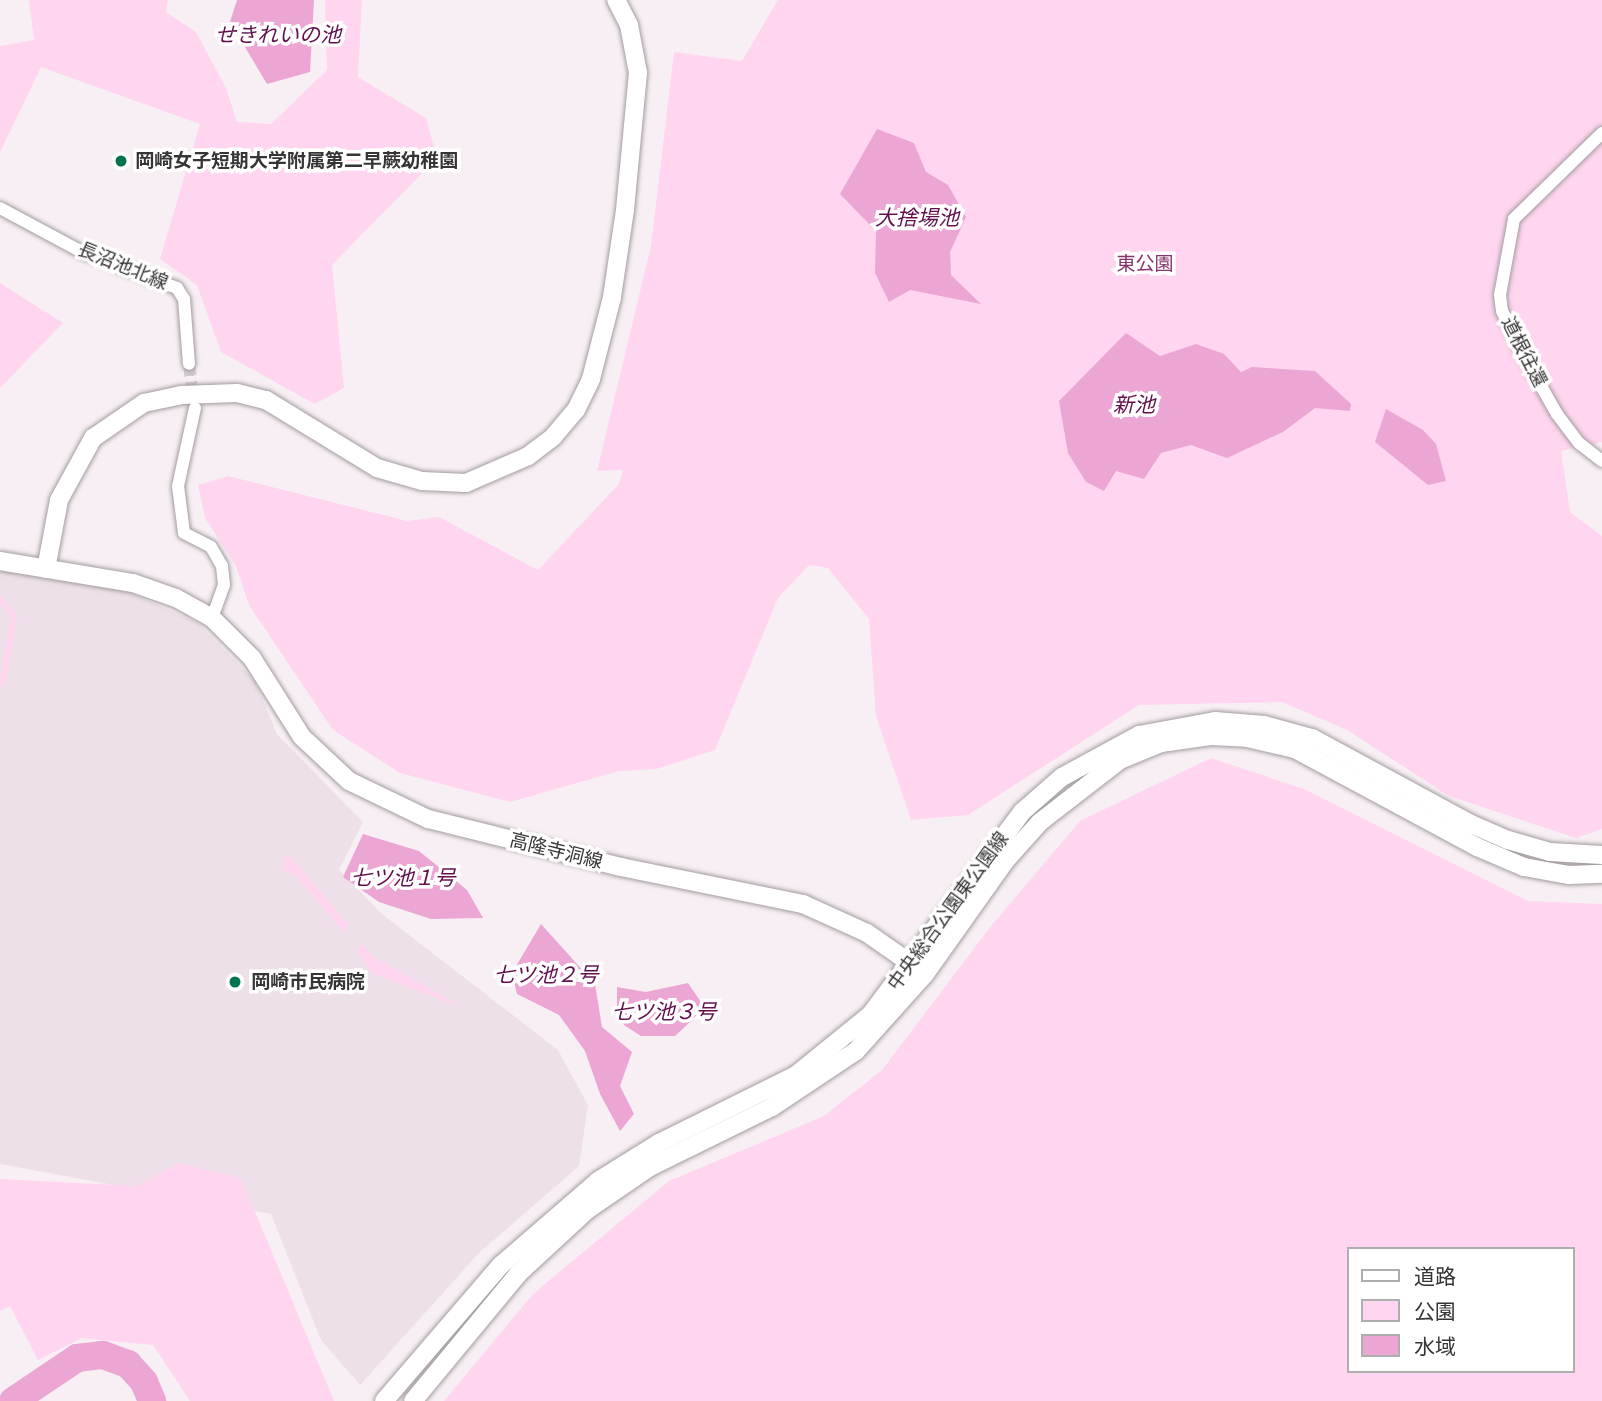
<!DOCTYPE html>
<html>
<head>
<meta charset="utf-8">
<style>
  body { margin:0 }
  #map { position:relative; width:1602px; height:1401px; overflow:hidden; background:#f8eff4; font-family:Poppins,"Noto Sans JP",sans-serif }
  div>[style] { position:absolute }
  .built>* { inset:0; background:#eee0e8 }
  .green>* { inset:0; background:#ffd5ef }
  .water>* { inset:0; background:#eca6d3 }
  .river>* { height:28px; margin:-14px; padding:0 14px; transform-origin:14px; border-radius:14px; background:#eca6d3 }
  .street-tunnel>* { height:12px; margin-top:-6px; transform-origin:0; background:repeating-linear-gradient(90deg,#d1cace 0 12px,transparent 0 18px) }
  .roads { filter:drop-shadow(0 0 2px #a39ca0) drop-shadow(0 0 2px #a39ca0) }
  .street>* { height:12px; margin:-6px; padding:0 6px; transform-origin:6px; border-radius:6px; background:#fff }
  .secondary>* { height:18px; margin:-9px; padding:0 9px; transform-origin:9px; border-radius:9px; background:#fff }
  .dots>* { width:19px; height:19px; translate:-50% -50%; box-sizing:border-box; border:4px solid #fff; border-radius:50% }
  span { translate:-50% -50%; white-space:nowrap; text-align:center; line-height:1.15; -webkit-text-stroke:7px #fff; paint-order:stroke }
  .poi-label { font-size:19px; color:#373436; font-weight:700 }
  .left { translate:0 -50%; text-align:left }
  .park-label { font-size:19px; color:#85346d }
  .street-label { font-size:19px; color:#373436 }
  .water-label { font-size:21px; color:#62104d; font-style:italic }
  .legend { position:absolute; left:1347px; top:1247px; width:228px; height:126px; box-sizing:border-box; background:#fff; border:2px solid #afaeaf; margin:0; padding:9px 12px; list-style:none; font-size:21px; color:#373436 }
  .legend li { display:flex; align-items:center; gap:14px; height:35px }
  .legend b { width:35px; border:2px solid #afaeaf }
</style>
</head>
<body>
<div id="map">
  <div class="built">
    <div style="clip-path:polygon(0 570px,117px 587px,198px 623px,255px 681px,277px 734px,363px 822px,339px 870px,382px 914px,558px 1050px,588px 1105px,579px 1166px,478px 1254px,360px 1385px,321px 1340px,271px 1214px,0 1164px)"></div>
  </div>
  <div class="green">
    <div style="clip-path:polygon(29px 0,168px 0,166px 12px,196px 32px,226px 88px,237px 122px,271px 124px,327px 70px,325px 0,362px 0,358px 77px,426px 118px,437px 158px,332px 265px,344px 388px,315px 404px,221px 352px,197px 285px,160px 259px,200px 124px,41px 67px,0 152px,0 46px,34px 40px)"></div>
    <div style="clip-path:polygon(778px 0,1602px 0,1602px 442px,1561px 451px,1570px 512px,1602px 536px,1602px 829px,1576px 838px,1449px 796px,1347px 730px,1282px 702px,1139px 705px,968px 815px,911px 820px,876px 716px,869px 619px,828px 568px,809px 565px,778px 598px,715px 750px,656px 769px,619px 771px,510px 802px,400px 773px,333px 730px,249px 605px,236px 566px,205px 518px,198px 485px,228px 476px,407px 521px,439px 517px,538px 570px,619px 484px,623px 470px,597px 471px,651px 246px,674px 52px,742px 61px)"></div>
    <div style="clip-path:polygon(0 283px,63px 323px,0 388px)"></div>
    <div style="clip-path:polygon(0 594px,17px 617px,5px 687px,0 684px,11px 617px,0 603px)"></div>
    <div style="clip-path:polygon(evenodd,1211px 758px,1304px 789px,1528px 901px,1602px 904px,1602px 1401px,444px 1401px,533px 1294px,669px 1181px,824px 1116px,882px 1070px,991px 926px,1080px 821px,1211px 758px,1348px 1249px,1572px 1249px,1572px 1371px,1348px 1371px,1348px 1249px)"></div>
    <div style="clip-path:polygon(290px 856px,348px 924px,344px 932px,293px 874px,282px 871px,284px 857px)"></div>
    <div style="clip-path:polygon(363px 944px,372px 956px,466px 1009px,372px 973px,357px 951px)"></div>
    <div style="clip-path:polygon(178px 1163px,241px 1178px,334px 1401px,190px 1401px,153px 1345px,82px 1338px,38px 1360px,10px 1306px,0 1311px,0 1179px,138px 1186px)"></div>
  </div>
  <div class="water">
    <div style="clip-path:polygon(237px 0,314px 0,310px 72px,267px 84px,230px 22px)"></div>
    <div style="clip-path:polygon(877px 129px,914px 143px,926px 172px,948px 185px,966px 217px,950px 252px,951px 275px,981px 304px,910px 290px,889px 302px,875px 273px,876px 231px,840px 194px)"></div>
    <div style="clip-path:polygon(1126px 333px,1160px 356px,1196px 344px,1224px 354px,1241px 372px,1252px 367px,1315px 371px,1351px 404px,1350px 411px,1315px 408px,1283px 432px,1227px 458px,1191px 445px,1161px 453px,1144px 479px,1116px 471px,1104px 491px,1086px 482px,1068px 453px,1059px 401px)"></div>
    <div style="clip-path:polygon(1386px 409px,1423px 430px,1436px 444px,1446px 481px,1428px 485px,1375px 442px)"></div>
    <div style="clip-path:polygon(363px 834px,419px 851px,467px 890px,483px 918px,431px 919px,379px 902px,343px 877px)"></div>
    <div style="clip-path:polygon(541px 924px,595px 984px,602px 1027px,632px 1052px,620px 1086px,634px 1114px,620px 1131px,600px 1094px,585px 1051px,559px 1015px,517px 994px,512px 973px)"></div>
    <div style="clip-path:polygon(688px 983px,705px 1008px,675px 1036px,641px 1036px,624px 1025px,617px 1009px,617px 987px,646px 992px)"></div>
  </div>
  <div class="river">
    <div style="left:13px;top:1401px;width:77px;rotate:-33.9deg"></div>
    <div style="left:77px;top:1358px;width:26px;rotate:-7deg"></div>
    <div style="left:103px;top:1355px;width:27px;rotate:20deg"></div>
    <div style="left:128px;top:1364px;width:24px;rotate:48deg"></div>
    <div style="left:144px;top:1382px;width:21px;rotate:67deg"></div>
  </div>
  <div class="street-tunnel">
    <div style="left:189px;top:364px;width:38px;rotate:83deg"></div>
  </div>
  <div class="roads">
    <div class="street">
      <div style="left:1602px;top:133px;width:123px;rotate:135.7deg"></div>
      <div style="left:1514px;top:219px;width:77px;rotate:100.4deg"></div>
      <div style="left:1500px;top:295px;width:16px;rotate:83deg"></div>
      <div style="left:1502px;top:311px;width:50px;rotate:63.9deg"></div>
      <div style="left:1524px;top:356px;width:67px;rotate:60.4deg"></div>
      <div style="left:1557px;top:414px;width:36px;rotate:53deg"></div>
      <div style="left:1579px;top:443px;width:29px;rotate:38deg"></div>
      <div style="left:0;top:208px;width:93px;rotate:28.2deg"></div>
      <div style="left:82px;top:252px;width:102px;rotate:20.8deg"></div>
      <div style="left:177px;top:288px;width:13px;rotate:58deg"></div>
      <div style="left:184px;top:299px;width:65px;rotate:85.6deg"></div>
      <div style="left:195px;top:408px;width:80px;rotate:102.3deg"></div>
      <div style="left:178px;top:486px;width:47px;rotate:82.7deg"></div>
      <div style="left:184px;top:533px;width:30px;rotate:27deg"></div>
      <div style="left:211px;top:547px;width:22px;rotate:60deg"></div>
      <div style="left:222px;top:566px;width:19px;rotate:84deg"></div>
      <div style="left:224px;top:585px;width:35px;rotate:110deg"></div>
    </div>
    <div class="secondary">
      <div style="left:0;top:561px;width:135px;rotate:9.4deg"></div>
      <div style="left:133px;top:583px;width:46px;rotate:19.2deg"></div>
      <div style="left:176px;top:598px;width:41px;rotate:29.1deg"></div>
      <div style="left:212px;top:618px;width:57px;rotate:45deg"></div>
      <div style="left:252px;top:658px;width:93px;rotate:57.7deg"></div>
      <div style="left:302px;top:737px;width:64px;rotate:43.1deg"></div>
      <div style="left:349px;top:781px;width:88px;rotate:25.7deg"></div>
      <div style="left:428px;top:819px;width:199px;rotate:14deg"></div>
      <div style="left:621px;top:867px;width:186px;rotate:11.5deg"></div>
      <div style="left:803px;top:904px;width:70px;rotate:24.4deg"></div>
      <div style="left:867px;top:933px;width:65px;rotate:34.9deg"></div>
      <div style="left:46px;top:569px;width:70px;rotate:-79.3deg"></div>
      <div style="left:59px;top:500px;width:71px;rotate:-61.3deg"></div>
      <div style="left:93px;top:438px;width:62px;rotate:-34.5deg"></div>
      <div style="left:144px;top:403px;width:38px;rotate:-12deg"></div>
      <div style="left:181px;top:395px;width:56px;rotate:-2deg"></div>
      <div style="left:237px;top:393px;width:30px;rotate:14deg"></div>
      <div style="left:266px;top:400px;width:130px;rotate:31.5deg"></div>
      <div style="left:377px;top:468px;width:47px;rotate:16.1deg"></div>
      <div style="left:422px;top:481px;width:44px;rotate:2.6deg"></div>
      <div style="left:466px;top:483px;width:68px;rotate:-23.5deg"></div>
      <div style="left:528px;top:456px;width:31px;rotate:-37deg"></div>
      <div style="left:553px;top:437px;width:35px;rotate:-50deg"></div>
      <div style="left:576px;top:410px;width:34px;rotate:-64deg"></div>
      <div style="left:591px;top:379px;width:85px;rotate:-75.6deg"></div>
      <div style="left:612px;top:297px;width:88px;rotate:-81.5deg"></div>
      <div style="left:625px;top:210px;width:138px;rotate:-84.6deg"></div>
      <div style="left:638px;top:73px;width:49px;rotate:-100.6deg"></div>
      <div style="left:629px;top:25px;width:28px;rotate:-117deg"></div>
      <div style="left:384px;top:1401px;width:179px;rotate:-49.3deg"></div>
      <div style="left:501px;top:1265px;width:128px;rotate:-40.9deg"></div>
      <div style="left:598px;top:1181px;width:72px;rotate:-31.9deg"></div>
      <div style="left:659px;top:1143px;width:153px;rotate:-26.4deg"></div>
      <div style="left:796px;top:1075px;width:97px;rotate:-39.1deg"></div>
      <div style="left:871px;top:1014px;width:252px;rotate:-53.2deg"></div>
      <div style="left:1022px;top:812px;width:53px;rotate:-41.2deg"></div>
      <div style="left:1062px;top:777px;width:88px;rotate:-28.6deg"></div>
      <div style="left:1139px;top:735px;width:77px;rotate:-10.4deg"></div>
      <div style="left:1215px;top:721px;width:49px;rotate:4.7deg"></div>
      <div style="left:1264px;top:725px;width:50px;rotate:15.2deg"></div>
      <div style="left:1312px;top:738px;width:181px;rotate:28.4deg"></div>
      <div style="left:1471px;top:824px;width:40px;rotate:23.4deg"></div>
      <div style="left:1508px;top:840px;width:44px;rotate:15.9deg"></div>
      <div style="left:1550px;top:852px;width:52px;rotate:3.3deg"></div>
      <div style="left:413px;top:1401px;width:165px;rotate:-50.4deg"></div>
      <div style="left:518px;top:1274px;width:94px;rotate:-42.8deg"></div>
      <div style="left:587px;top:1210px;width:76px;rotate:-34.3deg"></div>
      <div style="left:650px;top:1167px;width:136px;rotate:-26.2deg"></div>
      <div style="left:772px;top:1107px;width:101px;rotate:-33.7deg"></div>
      <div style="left:856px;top:1051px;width:103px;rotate:-48.1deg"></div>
      <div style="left:925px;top:974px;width:140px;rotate:-54.6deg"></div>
      <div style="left:1006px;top:860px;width:51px;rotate:-48.2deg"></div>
      <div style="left:1040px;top:822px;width:101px;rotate:-37.8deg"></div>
      <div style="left:1120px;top:760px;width:44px;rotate:-22.5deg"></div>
      <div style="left:1161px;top:743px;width:50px;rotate:-8deg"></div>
      <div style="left:1211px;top:736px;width:36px;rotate:3deg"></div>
      <div style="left:1247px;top:738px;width:49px;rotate:12.9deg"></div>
      <div style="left:1295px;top:749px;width:207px;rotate:28.3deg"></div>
      <div style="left:1477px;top:847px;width:51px;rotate:23.1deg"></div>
      <div style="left:1524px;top:867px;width:46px;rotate:10.1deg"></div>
      <div style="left:1569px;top:875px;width:33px;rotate:-2deg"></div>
    </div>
  </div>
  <div class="dots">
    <div style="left:121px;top:161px;background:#00744f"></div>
    <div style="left:235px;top:982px;background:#00744f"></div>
  </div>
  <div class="poi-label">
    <span class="left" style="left:135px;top:161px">岡崎女子短期大学附属第二早蕨幼稚園</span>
    <span class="left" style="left:251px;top:982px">岡崎市民病院</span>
  </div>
  <div class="park-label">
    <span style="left:1145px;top:264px">東公園</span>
  </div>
  <div class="street-label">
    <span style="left:123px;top:266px;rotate:22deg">長沼池北線</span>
    <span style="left:1524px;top:352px;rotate:63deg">道根往還</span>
    <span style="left:556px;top:851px;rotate:14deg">高隆寺洞線</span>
    <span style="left:948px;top:911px;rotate:-54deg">中央総合公園東公園線</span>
  </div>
  <div class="water-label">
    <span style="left:278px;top:35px">せきれいの池</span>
    <span style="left:917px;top:218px">大捨場池</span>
    <span style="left:1134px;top:405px">新池</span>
    <span style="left:403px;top:878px">七ツ池１号</span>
    <span style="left:546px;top:975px">七ツ池２号</span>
    <span style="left:664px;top:1012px">七ツ池３号</span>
  </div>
  <ul class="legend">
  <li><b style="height:9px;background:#fff"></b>道路</li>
  <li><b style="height:19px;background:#ffd5ef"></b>公園</li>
  <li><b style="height:19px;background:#eca6d3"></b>水域</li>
  </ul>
</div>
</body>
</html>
